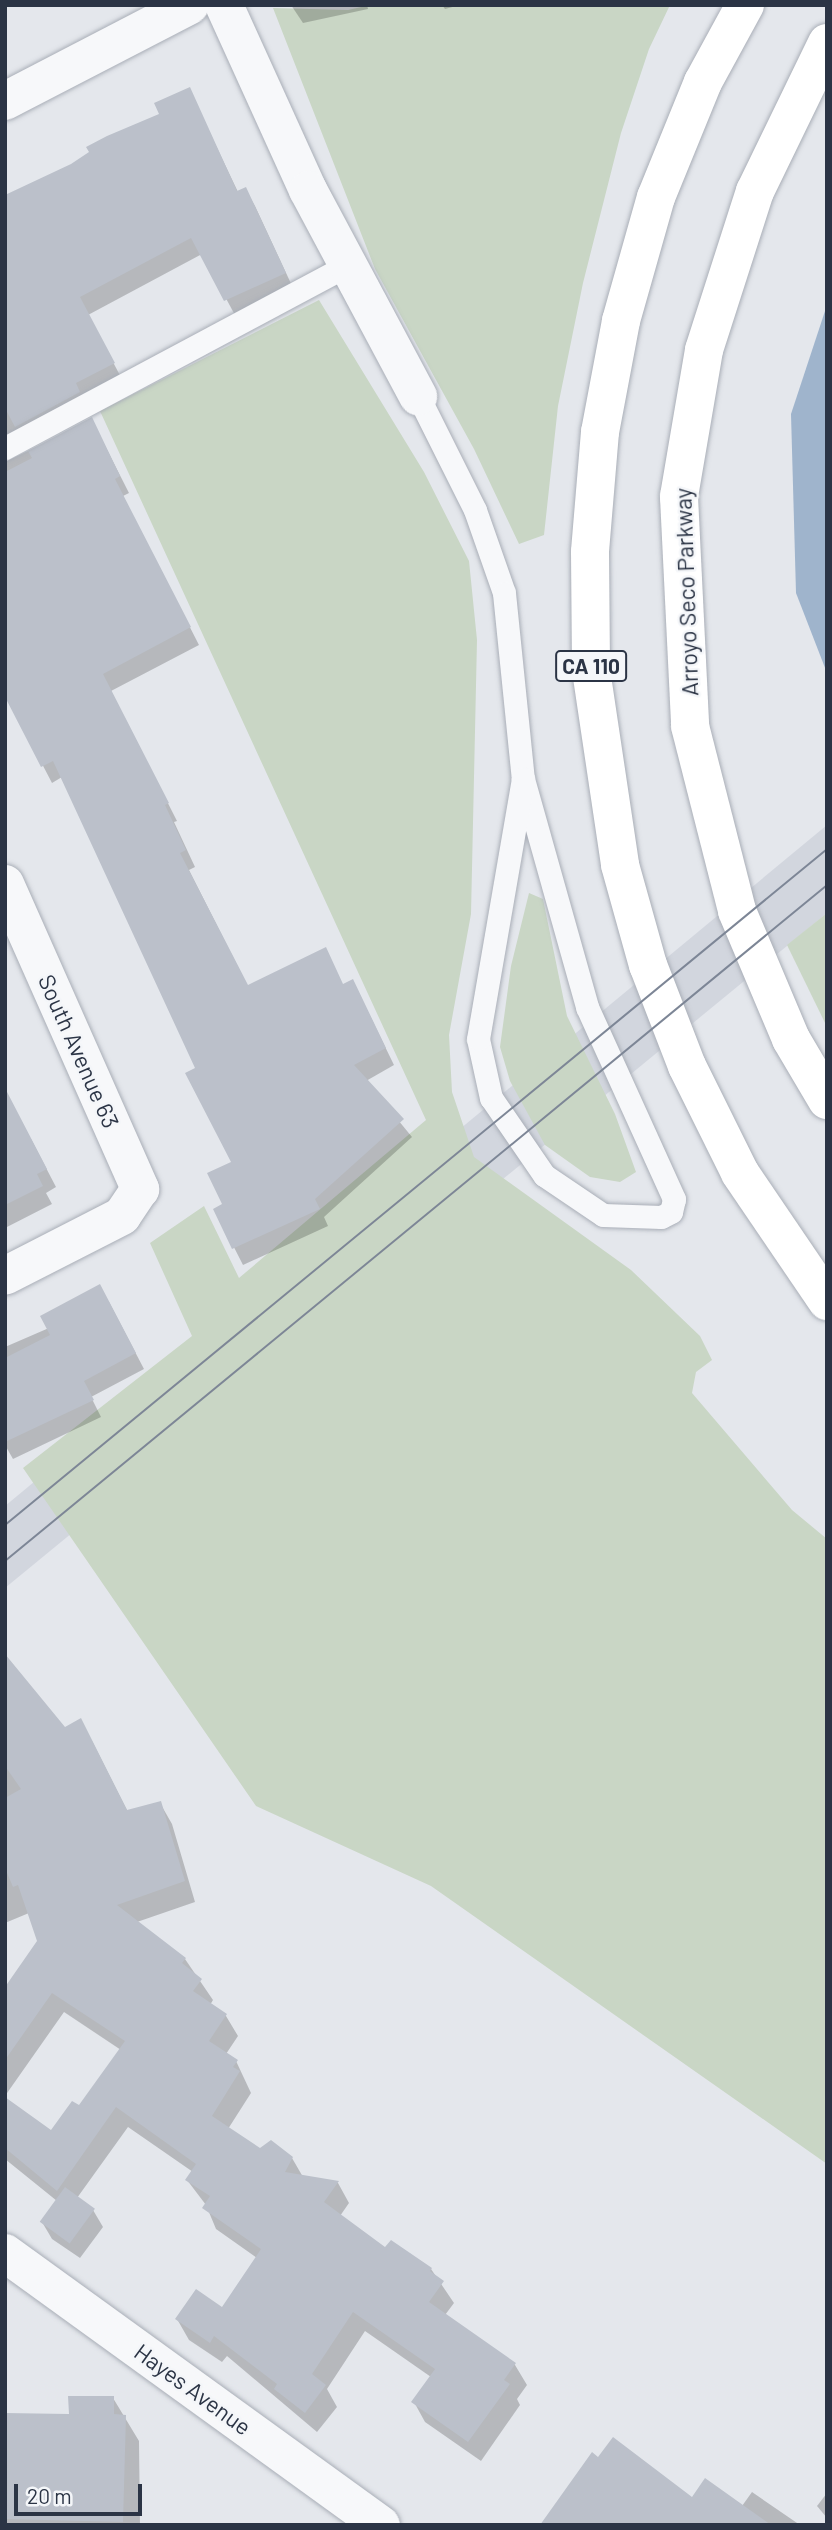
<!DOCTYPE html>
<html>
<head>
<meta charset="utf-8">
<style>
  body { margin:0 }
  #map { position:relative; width:832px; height:2530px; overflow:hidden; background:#e4e7ec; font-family:Barlow,sans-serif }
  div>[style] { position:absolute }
  .built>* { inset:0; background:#d2d6de }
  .green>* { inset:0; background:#c9d6c5 }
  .water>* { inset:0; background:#9fb4cc }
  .shadow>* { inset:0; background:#0003 }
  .building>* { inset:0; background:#bbc0ca; transform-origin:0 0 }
  .roads { filter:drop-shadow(0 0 2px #a9aeb7) drop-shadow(0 0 2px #a9aeb7) }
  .service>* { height:23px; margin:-11.5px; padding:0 11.5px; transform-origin:11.5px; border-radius:11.5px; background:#f7f8fa }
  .minor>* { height:38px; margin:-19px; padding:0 19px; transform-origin:19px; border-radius:19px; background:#f7f8fa }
  .motorway>* { height:38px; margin:-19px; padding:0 19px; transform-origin:19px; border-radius:19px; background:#fff }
  .tram>* { height:2px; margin:-1px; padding:0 1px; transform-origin:1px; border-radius:1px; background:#7d8696 }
  span { translate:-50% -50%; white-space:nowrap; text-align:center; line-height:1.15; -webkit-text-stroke:5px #f4f6f9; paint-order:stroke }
  .shield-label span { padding:2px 5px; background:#f4f6f9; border:2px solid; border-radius:5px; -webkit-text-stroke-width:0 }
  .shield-label { font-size:21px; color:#2b3445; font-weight:700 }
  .street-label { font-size:23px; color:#2b3445 }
  .frame { position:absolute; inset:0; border:7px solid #2b3445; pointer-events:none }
  .scale { position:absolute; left:14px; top:2484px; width:128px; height:32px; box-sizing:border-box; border:4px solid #2b3445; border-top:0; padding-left:9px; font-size:21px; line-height:24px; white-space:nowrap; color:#2b3445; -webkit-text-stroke:5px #f4f6f9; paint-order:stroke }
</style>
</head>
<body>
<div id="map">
  <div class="built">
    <div style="clip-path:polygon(827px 825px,827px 913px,5px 1588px,5px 1506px)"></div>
  </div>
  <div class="green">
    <div style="clip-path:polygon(370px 5px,670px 5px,649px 49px,621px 133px,583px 283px,558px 406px,544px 535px,519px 544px,474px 449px,375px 269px,273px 8px,348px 10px)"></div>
    <div style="clip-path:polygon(319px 300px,424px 472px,469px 561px,477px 640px,471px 914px,449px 1035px,452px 1092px,474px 1157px,631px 1270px,700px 1336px,712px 1360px,696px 1372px,692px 1393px,792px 1510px,827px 1539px,827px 2164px,431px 1886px,256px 1806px,23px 1468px,192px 1336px,150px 1243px,204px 1206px,239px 1278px,426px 1120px,100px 411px)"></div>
    <div style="clip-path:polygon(529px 893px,543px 899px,567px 1016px,615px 1114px,636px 1172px,620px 1182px,590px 1177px,545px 1145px,510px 1081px,500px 1047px,511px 966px)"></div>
    <div style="clip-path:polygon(827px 913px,827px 1027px,787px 945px)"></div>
  </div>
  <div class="water">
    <div style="clip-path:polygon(827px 305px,827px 673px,796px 593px,791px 414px)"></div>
  </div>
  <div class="shadow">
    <div style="clip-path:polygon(291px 5px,367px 5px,368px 9px,303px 23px)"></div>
    <div style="clip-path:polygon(442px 5px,460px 5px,445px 9px)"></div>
    <div style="clip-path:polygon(189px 89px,238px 192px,245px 189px,255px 206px,294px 290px,236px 317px,202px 254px,88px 315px,123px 381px,5px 457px,5px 216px,72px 165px,161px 115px)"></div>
    <div style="clip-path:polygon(92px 420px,129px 493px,123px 496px,199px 645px,111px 691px,177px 821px,174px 822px,195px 867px,189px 870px,248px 987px,344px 986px,353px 981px,394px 1065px,366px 1081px,412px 1137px,324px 1217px,328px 1226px,243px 1265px,215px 1210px,224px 1205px,234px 1162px,197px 1069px,62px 777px,52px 783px,5px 693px,5px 462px)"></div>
    <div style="clip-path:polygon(5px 1108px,31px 1139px,56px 1187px,46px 1193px,52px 1204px,5px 1228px)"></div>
    <div style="clip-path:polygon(109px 1302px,144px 1369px,91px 1397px,101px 1417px,13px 1459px,5px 1445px,5px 1347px)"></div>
    <div style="clip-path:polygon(5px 1657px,64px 1729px,92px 1741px,128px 1812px,160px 1803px,172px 1824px,195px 1902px,137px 1922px,185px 1959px,213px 2000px,210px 2005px,226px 2016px,238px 2036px,226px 2054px,236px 2061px,251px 2093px,228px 2129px,260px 2150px,292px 2158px,303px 2177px,338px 2183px,349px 2203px,340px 2216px,386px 2249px,431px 2269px,454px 2303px,445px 2315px,515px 2365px,527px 2385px,517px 2399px,520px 2405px,481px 2461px,425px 2422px,414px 2402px,431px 2377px,365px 2331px,327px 2389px,337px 2407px,317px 2432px,227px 2356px,222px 2362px,189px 2340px,177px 2319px,223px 2309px,257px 2258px,216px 2229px,206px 2205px,187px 2180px,193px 2172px,128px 2127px,77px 2198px,93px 2210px,103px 2227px,80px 2258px,52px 2239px,42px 2222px,57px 2201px,5px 2159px,5px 2100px,52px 2133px,79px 2108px,121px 2050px,64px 2012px,5px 2096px,5px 1990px,39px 1941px,29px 1913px,5px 1923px)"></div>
    <div style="clip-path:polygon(113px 2398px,139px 2441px,140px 2525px,5px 2525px,5px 2414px,71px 2416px)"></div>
    <div style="clip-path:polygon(599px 2459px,692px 2499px,742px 2506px,752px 2492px,800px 2525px,542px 2525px)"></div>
    <div style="clip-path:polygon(827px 2493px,827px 2518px,817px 2506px)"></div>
  </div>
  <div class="building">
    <div style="clip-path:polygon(190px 87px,237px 191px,246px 187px,286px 273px,224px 301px,191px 238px,80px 297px,115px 363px,76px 383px,80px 392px,15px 427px,5px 408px,5px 195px,71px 164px,89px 152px,86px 147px,107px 136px,159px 114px,154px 103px)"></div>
    <div style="clip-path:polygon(92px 417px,120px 476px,115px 479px,191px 627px,103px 674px,169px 803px,165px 805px,186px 850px,180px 853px,248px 985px,326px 947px,343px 984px,353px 979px,386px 1048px,354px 1065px,404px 1119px,315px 1199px,320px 1209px,232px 1249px,213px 1209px,222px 1204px,207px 1173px,231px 1162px,185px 1073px,195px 1068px,53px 761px,41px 767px,5px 697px,5px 472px,32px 458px,28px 451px)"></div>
    <div style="clip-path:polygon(5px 1088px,47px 1169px,37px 1174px,43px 1186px,5px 1205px)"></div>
    <div style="clip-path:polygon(100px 1284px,136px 1353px,84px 1381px,94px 1400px,5px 1442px,5px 1358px,50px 1335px,40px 1316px)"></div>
    <div style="clip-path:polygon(5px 1654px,65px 1727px,81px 1718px,127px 1810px,161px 1801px,185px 1881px,117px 1905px,186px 1958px,182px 1963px,202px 1979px,193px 1991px,227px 2014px,209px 2041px,238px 2060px,233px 2067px,240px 2071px,212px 2116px,260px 2148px,271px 2140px,293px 2157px,285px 2172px,339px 2181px,324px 2202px,385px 2247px,391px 2240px,432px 2268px,430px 2271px,444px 2281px,429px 2302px,516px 2363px,504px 2380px,510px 2384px,468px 2442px,411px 2402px,435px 2369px,353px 2312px,312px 2374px,326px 2385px,305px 2413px,274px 2389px,277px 2384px,214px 2336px,210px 2343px,175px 2319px,196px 2289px,222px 2307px,261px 2249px,202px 2208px,210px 2196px,185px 2180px,196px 2164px,116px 2107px,57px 2191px,5px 2148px,5px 2097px,51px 2130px,72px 2101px,79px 2105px,125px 2041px,52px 1993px,5px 2060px,5px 1987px,37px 1941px,18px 1885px,13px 1887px,5px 1868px,5px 1798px,21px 1789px,5px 1766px)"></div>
    <div style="left:65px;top:2187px;width:37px;height:43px;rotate:36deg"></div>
    <div style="clip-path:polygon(68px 2396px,114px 2396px,114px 2414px,126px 2415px,123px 2522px,5px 2519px,5px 2413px,69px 2414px)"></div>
    <div style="clip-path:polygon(613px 2437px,692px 2497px,705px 2478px,771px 2525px,540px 2525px,592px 2452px,598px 2457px)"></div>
  </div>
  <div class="roads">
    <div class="service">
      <div style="left:418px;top:396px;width:127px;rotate:63.4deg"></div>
      <div style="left:475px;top:510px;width:88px;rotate:70.7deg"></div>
      <div style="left:504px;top:593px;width:187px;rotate:84.2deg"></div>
      <div style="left:523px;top:779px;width:237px;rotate:74.3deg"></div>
      <div style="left:587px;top:1007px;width:211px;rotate:65.6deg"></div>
      <div style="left:674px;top:1199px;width:13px;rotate:103deg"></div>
      <div style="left:671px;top:1212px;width:11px;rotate:153deg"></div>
      <div style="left:661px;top:1217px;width:58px;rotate:-178deg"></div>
      <div style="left:603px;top:1215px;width:71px;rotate:-145.9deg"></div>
      <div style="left:544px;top:1175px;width:93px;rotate:-124.5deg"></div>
      <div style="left:491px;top:1098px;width:60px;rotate:-102.4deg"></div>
      <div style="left:478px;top:1039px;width:264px;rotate:-80.2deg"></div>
      <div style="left:5px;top:448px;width:389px;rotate:-28.1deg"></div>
    </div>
    <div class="minor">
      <div style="left:224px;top:5px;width:203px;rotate:65.6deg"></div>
      <div style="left:308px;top:190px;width:234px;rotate:61.9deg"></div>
      <div style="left:5px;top:101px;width:208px;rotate:-27.4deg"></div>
      <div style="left:5px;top:884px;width:334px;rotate:66.1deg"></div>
      <div style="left:140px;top:1189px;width:32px;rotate:124deg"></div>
      <div style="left:122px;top:1216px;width:131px;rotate:152.9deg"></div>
      <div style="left:5px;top:2253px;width:464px;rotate:35.9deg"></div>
    </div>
    <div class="motorway">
      <div style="left:745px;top:5px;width:88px;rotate:118.6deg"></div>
      <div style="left:703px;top:82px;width:124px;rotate:112.2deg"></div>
      <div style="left:656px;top:197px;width:129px;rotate:105.8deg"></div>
      <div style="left:621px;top:321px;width:113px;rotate:100.7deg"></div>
      <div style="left:600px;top:432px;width:120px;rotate:94.8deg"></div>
      <div style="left:590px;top:552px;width:118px;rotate:89.5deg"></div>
      <div style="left:591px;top:670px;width:197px;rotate:81.5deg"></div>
      <div style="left:620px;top:865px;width:104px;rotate:74.4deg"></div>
      <div style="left:648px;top:965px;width:108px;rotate:68.9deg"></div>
      <div style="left:687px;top:1066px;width:119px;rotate:63.6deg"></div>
      <div style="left:740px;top:1173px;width:155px;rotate:55.8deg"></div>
      <div style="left:827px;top:43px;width:165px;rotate:115.9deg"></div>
      <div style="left:755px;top:191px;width:167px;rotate:107.8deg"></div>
      <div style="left:704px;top:350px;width:149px;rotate:99.7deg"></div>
      <div style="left:679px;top:497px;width:229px;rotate:87.2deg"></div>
      <div style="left:690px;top:726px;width:191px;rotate:75.7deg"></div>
      <div style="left:737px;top:911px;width:139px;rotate:67.1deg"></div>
      <div style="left:791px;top:1039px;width:71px;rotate:59.5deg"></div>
    </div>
  </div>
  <div class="tram">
    <div style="left:5px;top:1525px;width:1064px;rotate:-39.43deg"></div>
    <div style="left:5px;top:1561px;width:1064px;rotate:-39.43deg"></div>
  </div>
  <div class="shield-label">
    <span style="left:591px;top:666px">CA 110</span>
  </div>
  <div class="street-label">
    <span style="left:686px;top:592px;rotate:-92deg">Arroyo Seco Parkway</span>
    <span style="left:79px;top:1051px;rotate:66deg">South Avenue 63</span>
    <span style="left:193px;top:2389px;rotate:36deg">Hayes Avenue</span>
  </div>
  <div class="frame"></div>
  <div class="scale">20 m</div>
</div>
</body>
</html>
